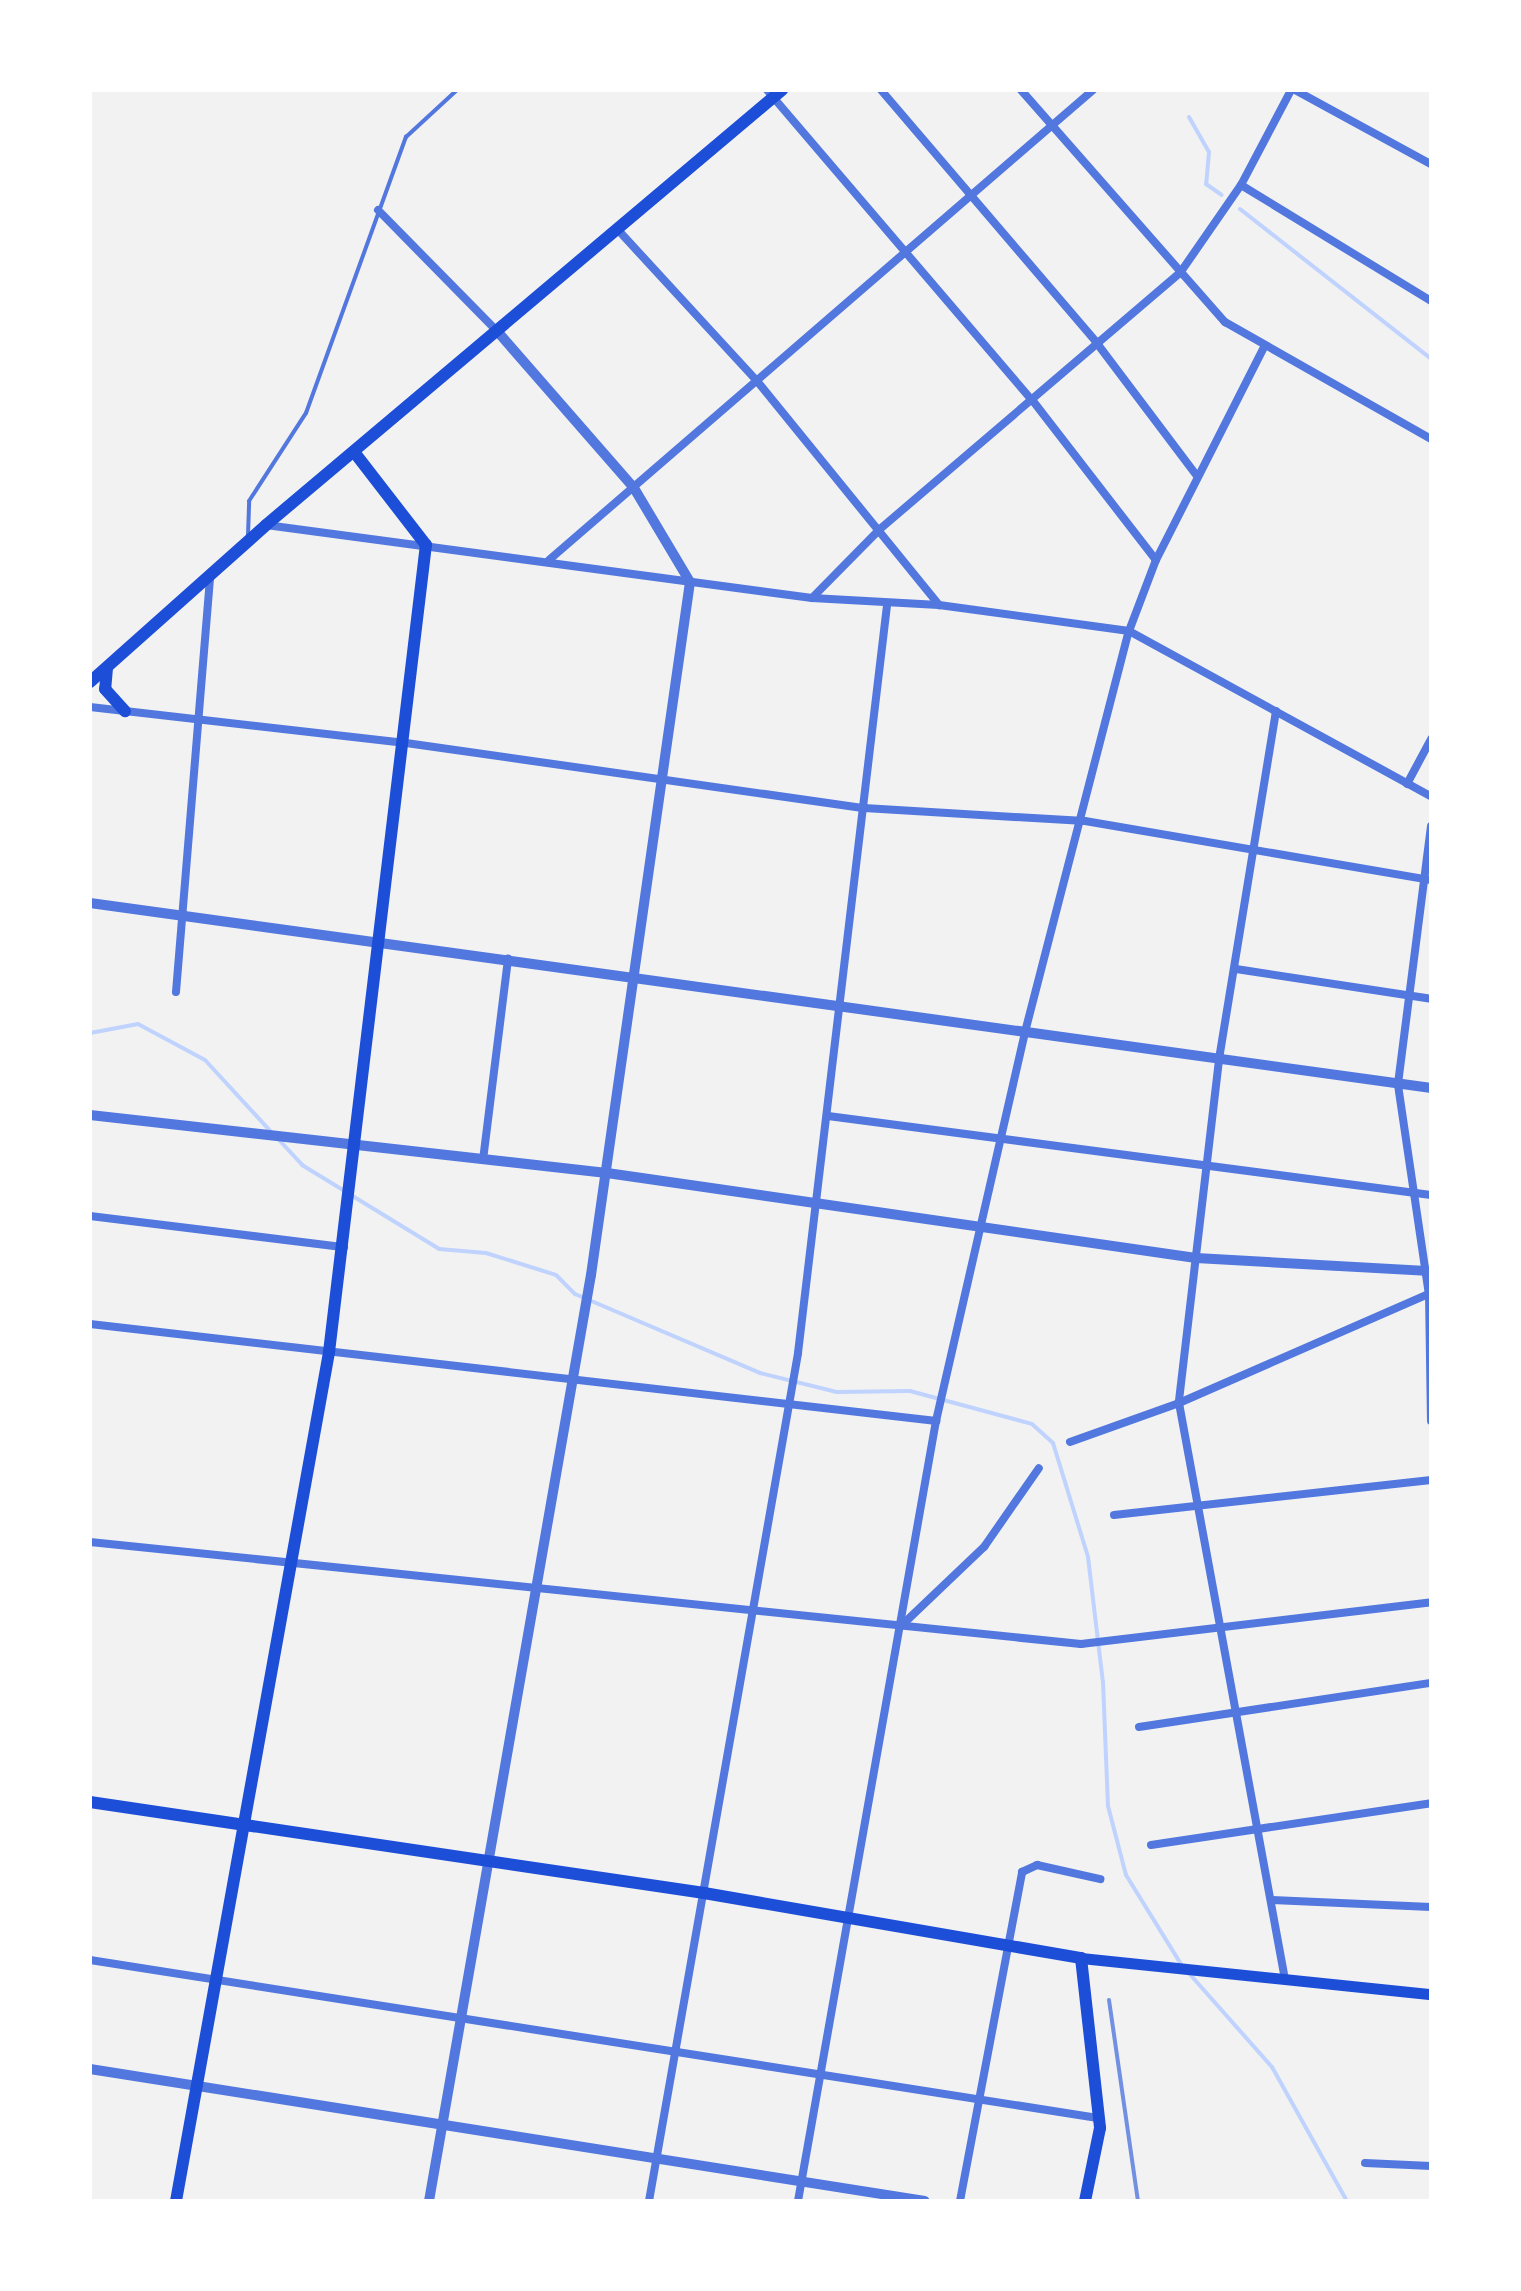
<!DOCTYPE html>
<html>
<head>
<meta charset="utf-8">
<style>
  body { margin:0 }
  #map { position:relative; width:1521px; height:2291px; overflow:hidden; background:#f2f2f2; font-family:Arial,sans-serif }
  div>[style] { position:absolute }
  .stream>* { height:4px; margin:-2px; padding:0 2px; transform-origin:2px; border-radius:2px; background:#bfd3fe }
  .service>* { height:4px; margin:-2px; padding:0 2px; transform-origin:2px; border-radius:2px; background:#5277de }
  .minor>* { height:8px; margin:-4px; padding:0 4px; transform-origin:4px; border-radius:4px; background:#5277de }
  .tertiary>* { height:10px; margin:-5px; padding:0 5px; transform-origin:5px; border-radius:5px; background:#5277de }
  .secondary>* { height:11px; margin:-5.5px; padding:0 5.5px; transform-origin:5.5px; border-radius:5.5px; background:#1d4ed8 }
  .primary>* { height:12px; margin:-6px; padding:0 6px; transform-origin:6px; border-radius:6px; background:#1d4ed8 }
  .rail>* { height:4px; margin:-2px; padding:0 2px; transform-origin:2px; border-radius:2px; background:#7290e2 }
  span { translate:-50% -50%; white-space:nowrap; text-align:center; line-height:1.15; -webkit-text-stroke:8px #fff; paint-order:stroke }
  .frame { position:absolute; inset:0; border:92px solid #fff; pointer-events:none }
</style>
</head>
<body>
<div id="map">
  <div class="stream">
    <div style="left:1189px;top:117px;width:40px;rotate:60.3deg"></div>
    <div style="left:1209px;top:152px;width:32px;rotate:95deg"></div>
    <div style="left:1206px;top:184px;width:19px;rotate:35deg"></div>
    <div style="left:1240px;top:209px;width:243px;rotate:38.1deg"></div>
    <div style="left:90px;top:1033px;width:49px;rotate:-10.6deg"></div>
    <div style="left:138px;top:1024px;width:76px;rotate:28.2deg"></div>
    <div style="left:205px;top:1060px;width:100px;rotate:47.4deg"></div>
    <div style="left:280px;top:1141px;width:33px;rotate:47deg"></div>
    <div style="left:302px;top:1165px;width:48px;rotate:31.4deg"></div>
    <div style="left:351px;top:1195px;width:103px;rotate:31.5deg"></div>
    <div style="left:439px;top:1249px;width:47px;rotate:4.9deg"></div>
    <div style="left:486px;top:1253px;width:73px;rotate:17.4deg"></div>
    <div style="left:556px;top:1275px;width:27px;rotate:45deg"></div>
    <div style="left:575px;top:1294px;width:201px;rotate:23.1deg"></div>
    <div style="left:760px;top:1373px;width:79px;rotate:13.9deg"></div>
    <div style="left:837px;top:1392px;width:73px;rotate:-0.8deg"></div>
    <div style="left:910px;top:1391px;width:126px;rotate:15.1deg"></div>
    <div style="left:1032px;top:1424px;width:28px;rotate:42deg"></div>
    <div style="left:1053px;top:1443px;width:119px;rotate:72.9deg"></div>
    <div style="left:1088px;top:1557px;width:126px;rotate:83.2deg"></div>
    <div style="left:1103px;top:1682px;width:124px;rotate:87.7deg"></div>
    <div style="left:1108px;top:1806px;width:71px;rotate:75.4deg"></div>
    <div style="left:1126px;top:1875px;width:105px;rotate:58.3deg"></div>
    <div style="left:1187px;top:1971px;width:128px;rotate:48.5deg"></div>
    <div style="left:1272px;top:2067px;width:154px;rotate:60.8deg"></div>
  </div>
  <div class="service">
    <div style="left:248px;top:535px;width:34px;rotate:-88deg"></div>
    <div style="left:249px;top:501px;width:105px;rotate:-57.1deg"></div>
    <div style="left:306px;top:413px;width:294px;rotate:-70.1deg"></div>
    <div style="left:406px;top:137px;width:69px;rotate:-42.7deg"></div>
  </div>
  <div class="minor">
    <div style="left:767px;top:90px;width:409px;rotate:49.5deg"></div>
    <div style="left:1033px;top:401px;width:201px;rotate:52.3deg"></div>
    <div style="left:881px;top:90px;width:331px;rotate:49.5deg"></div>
    <div style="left:1096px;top:342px;width:168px;rotate:53deg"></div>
    <div style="left:1021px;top:90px;width:309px;rotate:48.7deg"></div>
    <div style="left:1225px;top:322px;width:237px;rotate:29.6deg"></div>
    <div style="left:1295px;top:90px;width:155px;rotate:28.6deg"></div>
    <div style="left:1241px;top:185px;width:223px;rotate:31.4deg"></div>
    <div style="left:378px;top:210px;width:173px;rotate:45.5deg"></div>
    <div style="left:619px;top:231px;width:204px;rotate:47.4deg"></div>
    <div style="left:757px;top:381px;width:289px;rotate:50.9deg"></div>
    <div style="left:266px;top:525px;width:551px;rotate:7.62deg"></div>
    <div style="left:812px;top:598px;width:127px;rotate:3.2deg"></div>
    <div style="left:939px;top:605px;width:192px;rotate:7.8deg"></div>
    <div style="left:1129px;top:631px;width:344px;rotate:28.7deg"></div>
    <div style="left:549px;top:560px;width:719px;rotate:-40.83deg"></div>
    <div style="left:812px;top:598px;width:97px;rotate:-45.4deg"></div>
    <div style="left:880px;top:529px;width:394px;rotate:-40.5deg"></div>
    <div style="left:1180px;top:273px;width:107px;rotate:-55.3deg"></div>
    <div style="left:1241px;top:185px;width:107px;rotate:-62.2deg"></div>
    <div style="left:90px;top:707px;width:311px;rotate:6.5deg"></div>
    <div style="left:399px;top:742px;width:470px;rotate:8.1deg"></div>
    <div style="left:864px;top:808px;width:221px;rotate:3.4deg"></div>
    <div style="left:1085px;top:821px;width:351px;rotate:9.7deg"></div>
    <div style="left:1276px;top:711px;width:354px;rotate:99.3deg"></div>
    <div style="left:1219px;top:1060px;width:345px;rotate:96.7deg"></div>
    <div style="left:1179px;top:1403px;width:581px;rotate:79.58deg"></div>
    <div style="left:1407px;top:784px;width:51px;rotate:-61.9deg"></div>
    <div style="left:1431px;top:826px;width:261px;rotate:97.3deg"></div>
    <div style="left:1398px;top:1085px;width:211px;rotate:81.6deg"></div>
    <div style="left:1429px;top:1294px;width:127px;rotate:89.1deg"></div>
    <div style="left:1236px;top:969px;width:197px;rotate:8.7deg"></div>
    <div style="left:176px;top:992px;width:418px;rotate:-85.3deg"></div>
    <div style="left:828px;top:1116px;width:608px;rotate:7.46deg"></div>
    <div style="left:483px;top:1160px;width:203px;rotate:-82.9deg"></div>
    <div style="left:90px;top:1216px;width:256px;rotate:7deg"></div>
    <div style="left:90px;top:1324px;width:852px;rotate:6.54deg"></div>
    <div style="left:1070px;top:1442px;width:116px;rotate:-19.7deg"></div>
    <div style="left:1179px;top:1403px;width:275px;rotate:-23.6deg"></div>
    <div style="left:1114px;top:1515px;width:319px;rotate:-6.3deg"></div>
    <div style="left:90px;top:1542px;width:996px;rotate:5.88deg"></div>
    <div style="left:1081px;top:1644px;width:353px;rotate:-6.8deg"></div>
    <div style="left:901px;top:1626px;width:115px;rotate:-43.6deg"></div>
    <div style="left:984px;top:1547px;width:96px;rotate:-55.2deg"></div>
    <div style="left:1139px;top:1727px;width:295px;rotate:-8.6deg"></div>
    <div style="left:1151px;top:1845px;width:283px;rotate:-8.5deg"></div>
    <div style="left:1272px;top:1900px;width:159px;rotate:2.5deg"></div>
    <div style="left:90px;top:1960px;width:1020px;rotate:8.91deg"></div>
    <div style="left:1365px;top:2163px;width:66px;rotate:2.6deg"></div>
    <div style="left:649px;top:2201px;width:861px;rotate:-80.03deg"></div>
    <div style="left:798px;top:1353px;width:752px;rotate:-83.21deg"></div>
    <div style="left:798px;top:2201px;width:792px;rotate:-79.97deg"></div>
    <div style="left:936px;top:1421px;width:399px;rotate:-77.1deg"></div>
    <div style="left:1025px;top:1032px;width:414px;rotate:-75.5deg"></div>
    <div style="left:1129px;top:631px;width:76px;rotate:-69.2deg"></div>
    <div style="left:1156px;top:560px;width:239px;rotate:-63.1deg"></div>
    <div style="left:960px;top:2201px;width:335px;rotate:-79.3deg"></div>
    <div style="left:1022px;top:1872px;width:17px;rotate:-25deg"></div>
    <div style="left:1037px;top:1865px;width:65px;rotate:12.5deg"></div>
  </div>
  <div class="tertiary">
    <div style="left:90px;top:903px;width:1354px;rotate:7.85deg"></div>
    <div style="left:90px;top:1115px;width:520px;rotate:6.4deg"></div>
    <div style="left:607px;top:1173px;width:595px;rotate:8.21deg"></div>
    <div style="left:1196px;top:1258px;width:235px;rotate:3.2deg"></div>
    <div style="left:90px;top:2069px;width:845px;rotate:8.98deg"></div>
    <div style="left:429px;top:2201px;width:940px;rotate:-80.08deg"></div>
    <div style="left:591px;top:1275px;width:700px;rotate:-81.87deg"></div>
    <div style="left:690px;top:582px;width:109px;rotate:-120.8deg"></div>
    <div style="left:634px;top:488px;width:206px;rotate:-131.1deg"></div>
  </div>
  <div class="secondary">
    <div style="left:1081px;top:1958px;width:352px;rotate:5.9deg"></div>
  </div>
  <div class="primary">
    <div style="left:107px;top:668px;width:21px;rotate:95deg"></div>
    <div style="left:105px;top:689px;width:30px;rotate:48deg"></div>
    <div style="left:90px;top:682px;width:236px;rotate:-41.7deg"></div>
    <div style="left:266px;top:525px;width:675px;rotate:-40.13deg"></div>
    <div style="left:90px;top:1802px;width:621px;rotate:8.43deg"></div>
    <div style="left:704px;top:1893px;width:383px;rotate:9.8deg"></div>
    <div style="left:1081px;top:1958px;width:171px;rotate:83.6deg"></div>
    <div style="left:1100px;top:2128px;width:75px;rotate:101.6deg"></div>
    <div style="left:176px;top:2201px;width:863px;rotate:-79.78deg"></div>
    <div style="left:329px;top:1352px;width:813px;rotate:-83.15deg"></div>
    <div style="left:426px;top:545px;width:118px;rotate:-127.7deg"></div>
  </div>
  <div class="rail">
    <div style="left:1109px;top:2000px;width:203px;rotate:81.8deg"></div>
  </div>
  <div class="frame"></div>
</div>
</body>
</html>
